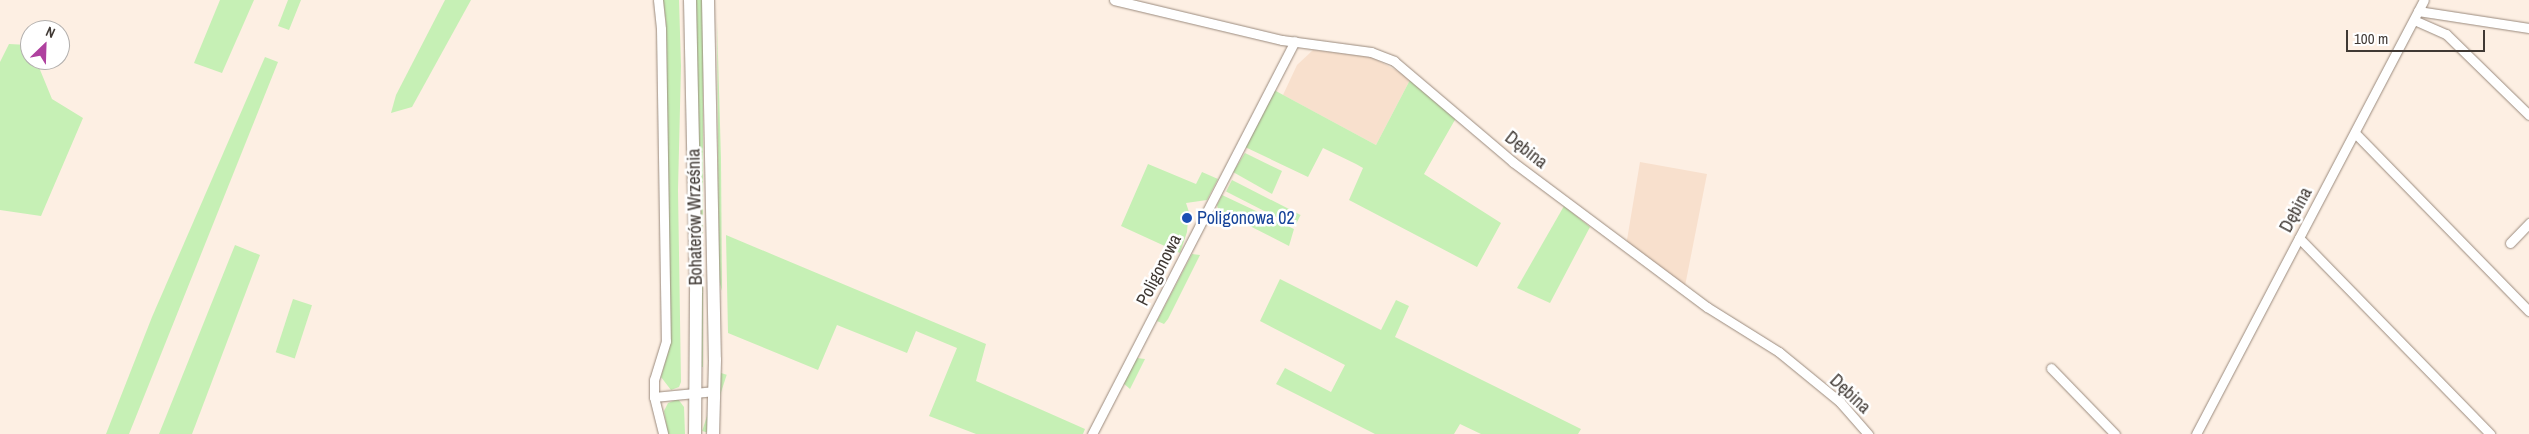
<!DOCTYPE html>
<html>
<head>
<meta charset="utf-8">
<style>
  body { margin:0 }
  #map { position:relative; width:2529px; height:434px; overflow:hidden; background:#fdefe3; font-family:"Archivo Narrow",sans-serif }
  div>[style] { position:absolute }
  .built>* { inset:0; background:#f8e0cd }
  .green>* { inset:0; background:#c6f0b5; transform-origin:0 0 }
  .roads { filter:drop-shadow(0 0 1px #9a8a7d) drop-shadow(0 0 1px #9a8a7d) }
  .street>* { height:9px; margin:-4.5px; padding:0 4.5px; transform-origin:4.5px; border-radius:4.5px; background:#fff }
  .secondary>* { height:12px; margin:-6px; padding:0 6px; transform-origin:6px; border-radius:6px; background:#fff }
  .dots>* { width:14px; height:14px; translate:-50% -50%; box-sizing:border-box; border:2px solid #fff; border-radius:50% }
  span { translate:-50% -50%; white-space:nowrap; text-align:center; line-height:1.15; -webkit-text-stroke:5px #fff; paint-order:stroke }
  .street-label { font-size:18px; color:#403934 }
  .transit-label { font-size:18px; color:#164399 }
  .left { translate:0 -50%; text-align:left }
  .north { position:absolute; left:20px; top:20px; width:50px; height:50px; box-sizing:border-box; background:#fff; border:1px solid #b3b0ae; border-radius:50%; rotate:24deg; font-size:14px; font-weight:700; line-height:20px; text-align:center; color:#403934 }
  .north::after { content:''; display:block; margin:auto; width:18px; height:22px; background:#af419f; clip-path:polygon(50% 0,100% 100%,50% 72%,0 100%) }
  .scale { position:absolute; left:2346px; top:30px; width:139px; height:22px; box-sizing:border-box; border:2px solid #403934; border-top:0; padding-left:6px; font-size:15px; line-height:18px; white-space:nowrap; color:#403934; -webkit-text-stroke:4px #fff; paint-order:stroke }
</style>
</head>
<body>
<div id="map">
  <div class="built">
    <div style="clip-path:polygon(1313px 50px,1371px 57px,1411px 78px,1376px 145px,1283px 95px,1297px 65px)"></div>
    <div style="clip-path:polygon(1640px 162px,1707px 174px,1685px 286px,1626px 246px)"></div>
  </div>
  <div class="green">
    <div style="clip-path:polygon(220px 0,254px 0,222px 73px,194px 63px)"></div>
    <div style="clip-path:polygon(288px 0,301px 0,289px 30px,278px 26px)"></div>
    <div style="clip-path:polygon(445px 0,471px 0,412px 107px,391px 113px,396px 95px)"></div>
    <div style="clip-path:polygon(663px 0,679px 0,681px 66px,678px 190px,681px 382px,679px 387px,671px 390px,661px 377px,670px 345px,666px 22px)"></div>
    <div style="left:696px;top:0;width:7px;height:367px"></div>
    <div style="clip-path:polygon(717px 21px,721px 159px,722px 291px,719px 280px)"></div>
    <div style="clip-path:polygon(9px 44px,28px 45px,30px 60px,36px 60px,52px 99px,83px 118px,41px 216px,0 210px,0 62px)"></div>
    <div style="clip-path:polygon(265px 57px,278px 62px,129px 434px,106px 434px,152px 317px)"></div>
    <div style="clip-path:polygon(1411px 78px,1456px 118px,1424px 174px,1501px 223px,1477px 267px,1349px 200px,1363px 168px,1356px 164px,1323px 148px,1308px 177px,1245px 147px,1274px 90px,1376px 145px)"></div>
    <div style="clip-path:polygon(1245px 153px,1282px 171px,1272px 194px,1233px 172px)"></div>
    <div style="clip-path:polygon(1148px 164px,1196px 184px,1202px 172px,1218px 179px,1207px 200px,1186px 203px,1189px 212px,1184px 212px,1184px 220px,1188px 220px,1187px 232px,1180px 253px,1121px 226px)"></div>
    <div style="left:1232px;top:180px;width:77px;height:13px;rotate:27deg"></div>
    <div style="clip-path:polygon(1222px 195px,1294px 229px,1289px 246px,1228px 215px,1223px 224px,1221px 222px,1217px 205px)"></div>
    <div style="clip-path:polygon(1564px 206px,1590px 227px,1550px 303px,1517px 288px)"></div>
    <div style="clip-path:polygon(726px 235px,986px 344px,976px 381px,1085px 429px,1083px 434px,976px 434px,929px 416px,957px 348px,916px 331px,907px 353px,837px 325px,818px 370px,728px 333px)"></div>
    <div style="clip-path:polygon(235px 245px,260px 255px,192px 434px,159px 434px)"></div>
    <div style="clip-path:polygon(1192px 254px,1200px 255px,1168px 319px,1164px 324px,1157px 321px)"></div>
    <div style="clip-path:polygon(1280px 279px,1381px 330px,1396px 300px,1409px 306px,1395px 337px,1581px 429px,1578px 434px,1481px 434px,1460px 424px,1454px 434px,1375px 434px,1276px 384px,1285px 368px,1331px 392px,1345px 365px,1260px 321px)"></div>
    <div style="left:293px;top:299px;width:20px;height:56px;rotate:18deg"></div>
    <div style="clip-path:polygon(1137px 358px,1145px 359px,1130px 389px,1123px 383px)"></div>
    <div style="left:721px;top:373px;width:6px;height:61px;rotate:18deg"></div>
    <div style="clip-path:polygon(678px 399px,684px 407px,685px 434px,668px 434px,664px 411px,668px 403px)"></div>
  </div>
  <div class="roads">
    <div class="street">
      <div style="left:658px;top:0;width:29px;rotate:84deg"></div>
      <div style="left:661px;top:29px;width:312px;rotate:89.1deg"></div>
      <div style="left:666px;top:341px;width:41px;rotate:107.1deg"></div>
      <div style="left:654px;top:380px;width:17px;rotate:90deg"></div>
      <div style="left:654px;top:397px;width:38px;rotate:76deg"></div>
      <div style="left:1114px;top:0;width:173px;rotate:13.4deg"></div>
      <div style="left:1282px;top:40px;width:90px;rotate:7.7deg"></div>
      <div style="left:1371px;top:52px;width:25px;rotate:21deg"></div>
      <div style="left:1394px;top:61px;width:156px;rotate:40.3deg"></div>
      <div style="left:1513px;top:162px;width:242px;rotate:36.8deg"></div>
      <div style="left:1707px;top:307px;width:85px;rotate:32deg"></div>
      <div style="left:1779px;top:352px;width:79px;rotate:39.3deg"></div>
      <div style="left:1840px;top:402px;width:43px;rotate:48.8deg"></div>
      <div style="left:2418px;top:11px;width:112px;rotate:8.7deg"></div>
      <div style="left:2414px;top:20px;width:35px;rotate:24deg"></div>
      <div style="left:2446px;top:34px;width:116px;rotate:44.3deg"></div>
      <div style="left:2355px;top:133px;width:249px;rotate:45.7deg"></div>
      <div style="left:2299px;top:238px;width:274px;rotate:45.7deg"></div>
      <div style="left:2510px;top:243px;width:28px;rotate:-46deg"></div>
      <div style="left:2051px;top:368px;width:92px;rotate:45.9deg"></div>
      <div style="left:654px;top:397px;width:61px;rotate:-5.6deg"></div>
      <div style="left:1092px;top:434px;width:442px;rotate:-62.7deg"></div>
      <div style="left:2196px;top:434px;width:490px;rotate:-62.3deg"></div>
    </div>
    <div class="secondary">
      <div style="left:690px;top:0;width:293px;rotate:88.8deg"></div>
      <div style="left:696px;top:293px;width:141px;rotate:90.4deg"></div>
      <div style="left:708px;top:0;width:360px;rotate:88.9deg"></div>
      <div style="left:715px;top:360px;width:74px;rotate:91.5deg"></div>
    </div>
  </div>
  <div class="dots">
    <div style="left:1187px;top:218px;background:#1a4fb4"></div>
  </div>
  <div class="street-label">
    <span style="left:1526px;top:150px;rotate:38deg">Dębina</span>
    <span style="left:2296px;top:210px;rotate:-62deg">Dębina</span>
    <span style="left:695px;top:217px;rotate:-91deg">Bohaterów Września</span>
    <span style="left:1159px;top:270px;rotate:-63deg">Poligonowa</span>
    <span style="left:1850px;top:394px;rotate:43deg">Dębina</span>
  </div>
  <div class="transit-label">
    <span class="left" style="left:1197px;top:218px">Poligonowa 02</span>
  </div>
  <div class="north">N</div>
  <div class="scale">100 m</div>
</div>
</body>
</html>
